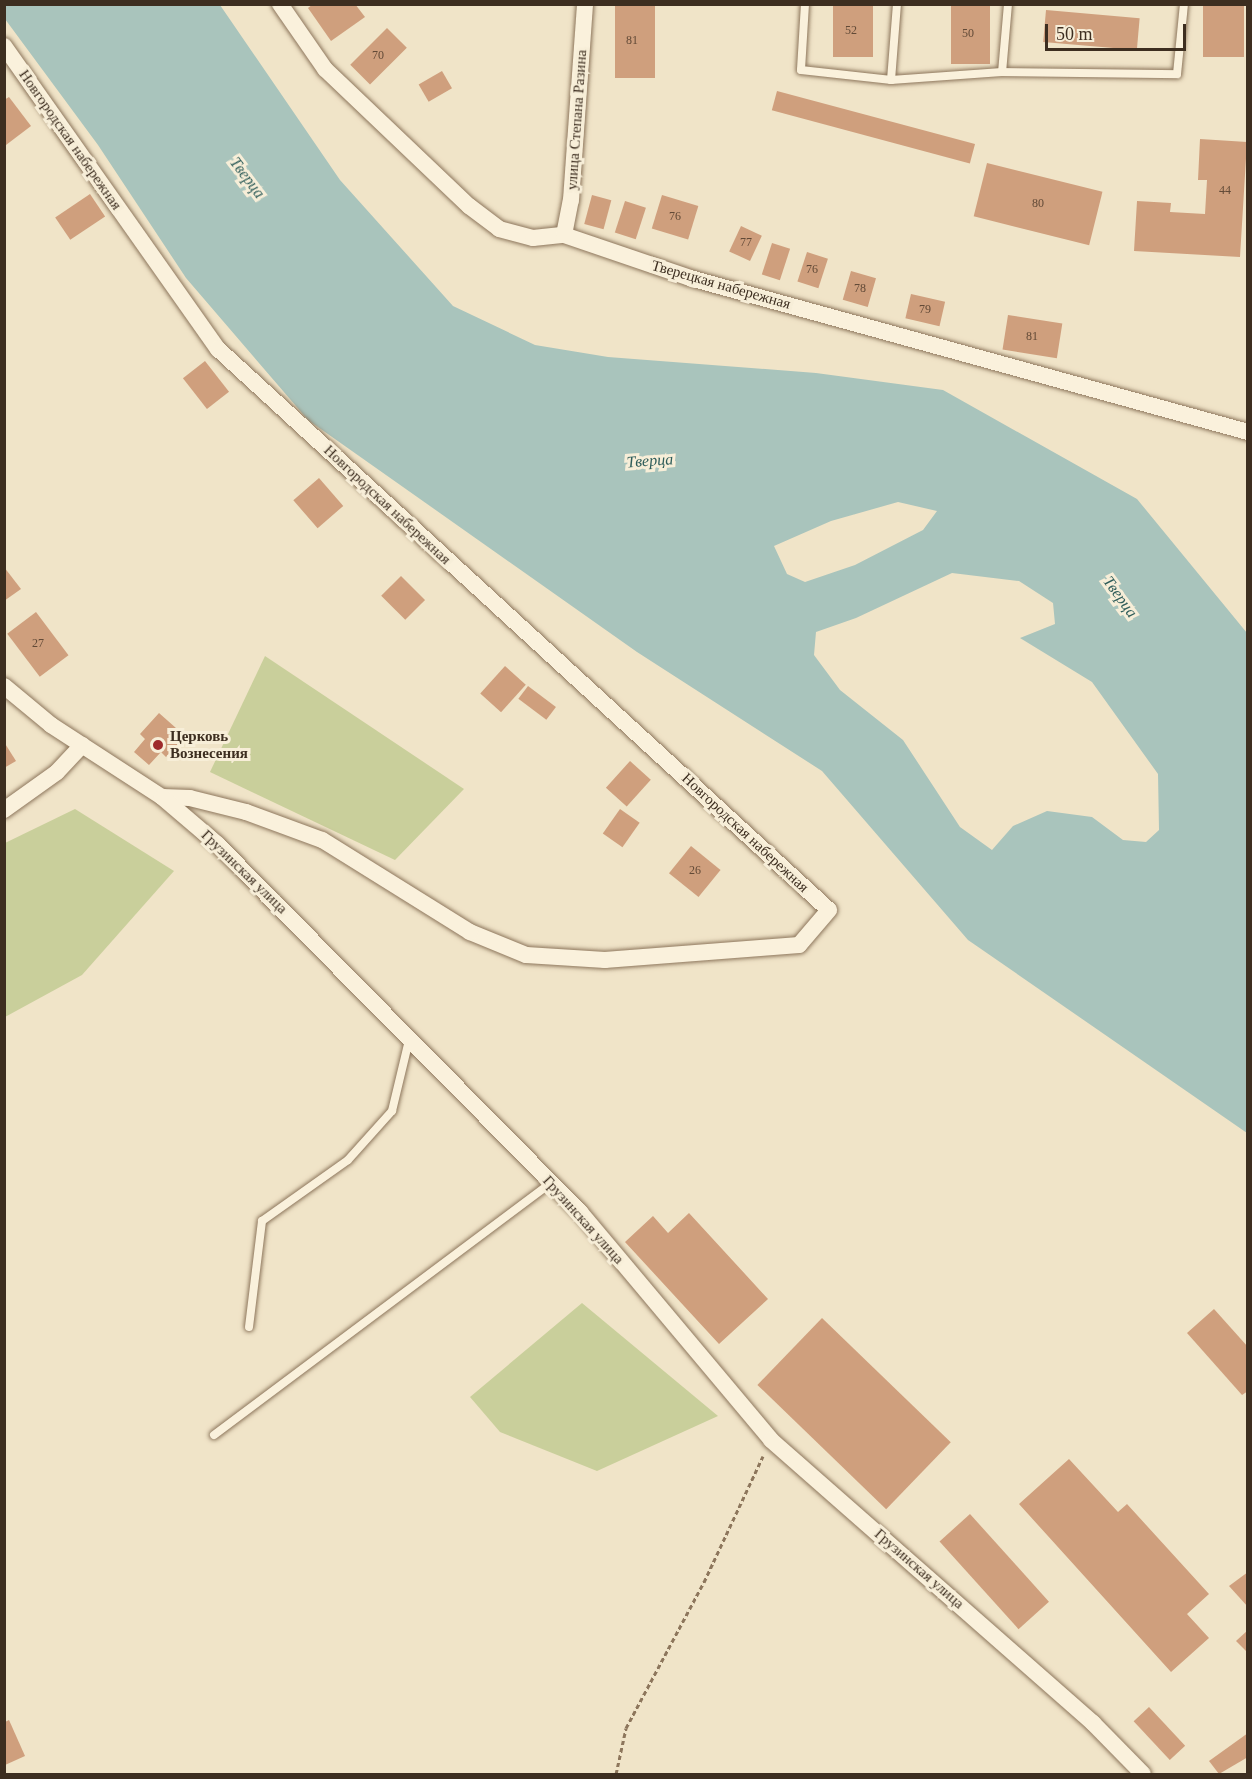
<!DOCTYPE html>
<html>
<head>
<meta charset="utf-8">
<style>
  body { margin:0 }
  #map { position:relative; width:1252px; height:1779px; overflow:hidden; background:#f0e4c8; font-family:"Times New Roman",serif }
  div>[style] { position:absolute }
  .green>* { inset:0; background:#c9cf9b }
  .water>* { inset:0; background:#a9c4bc }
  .building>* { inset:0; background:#cf9f7d; transform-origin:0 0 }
  .path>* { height:3px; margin-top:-1.5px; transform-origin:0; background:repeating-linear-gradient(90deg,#8d765c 0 4.5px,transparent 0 7.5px) }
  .roads { filter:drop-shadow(0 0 2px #8d765c) drop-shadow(0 0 2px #8d765c) }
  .lane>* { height:8px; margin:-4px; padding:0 4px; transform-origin:4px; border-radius:4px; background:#faf1dc }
  .street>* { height:16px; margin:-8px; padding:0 8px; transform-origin:8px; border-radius:8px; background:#faf1dc }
  .dots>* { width:16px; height:16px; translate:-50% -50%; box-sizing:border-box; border:3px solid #f7eed8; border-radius:50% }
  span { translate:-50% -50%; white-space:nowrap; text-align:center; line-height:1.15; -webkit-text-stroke:6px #f7eed8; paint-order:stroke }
  .number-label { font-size:12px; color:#624a37 }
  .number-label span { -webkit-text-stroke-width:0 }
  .street-label { font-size:15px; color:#3d2e20 }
  .poi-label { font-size:15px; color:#3d2e20; font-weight:700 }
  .left { translate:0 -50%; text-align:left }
  .water-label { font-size:16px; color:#2f5d5a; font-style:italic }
  .frame { position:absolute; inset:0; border:6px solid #3d2e20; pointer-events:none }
  .scale { position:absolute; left:1045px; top:24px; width:141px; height:27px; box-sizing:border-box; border:3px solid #3d2e20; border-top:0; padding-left:8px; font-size:18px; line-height:21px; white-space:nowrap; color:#3d2e20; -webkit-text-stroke:4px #f7eed8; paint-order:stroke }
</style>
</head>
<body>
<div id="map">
  <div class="green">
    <div style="clip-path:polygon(265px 656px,464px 789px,395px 860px,210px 772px)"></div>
    <div style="clip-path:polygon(75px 809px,174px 871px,82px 975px,5px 1017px,5px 843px)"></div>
    <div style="clip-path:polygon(582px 1303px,718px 1416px,597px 1471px,500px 1432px,470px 1397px)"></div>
  </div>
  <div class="water">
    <div style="clip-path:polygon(evenodd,4px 5px,220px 5px,340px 180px,453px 306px,535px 345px,608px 357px,816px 373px,943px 390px,1137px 499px,1247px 633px,1247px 1133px,968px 940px,822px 771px,637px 652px,308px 420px,186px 278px,98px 145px,5px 19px,4px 5px,898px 502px,937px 511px,923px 530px,855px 565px,805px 582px,787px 574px,774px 546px,831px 521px,898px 502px,4px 5px,952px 573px,1019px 581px,1053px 603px,1055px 624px,1020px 638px,1092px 682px,1158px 774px,1159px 830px,1146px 842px,1123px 840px,1092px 817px,1047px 811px,1013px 826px,992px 850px,960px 827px,903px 740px,840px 690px,814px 655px,816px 632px,856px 618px,952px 573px)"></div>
  </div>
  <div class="building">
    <div style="clip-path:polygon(313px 4px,355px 4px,365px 17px,331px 41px,308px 8px)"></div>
    <div style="left:615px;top:4px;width:40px;height:74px"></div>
    <div style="left:833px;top:4px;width:40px;height:53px"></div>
    <div style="left:951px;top:4px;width:39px;height:60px"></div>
    <div style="left:1203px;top:4px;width:41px;height:53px"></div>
    <div style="left:1046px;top:10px;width:94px;height:32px;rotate:5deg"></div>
    <div style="left:387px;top:28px;width:28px;height:52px;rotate:45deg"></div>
    <div style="left:442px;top:71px;width:20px;height:27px;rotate:60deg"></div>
    <div style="left:777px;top:91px;width:205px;height:20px;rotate:15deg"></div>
    <div style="clip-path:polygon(9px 97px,31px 126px,6px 145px,4px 100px)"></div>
    <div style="clip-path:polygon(1200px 139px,1247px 142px,1240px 257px,1134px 251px,1137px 201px,1171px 203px,1170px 212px,1205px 214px,1207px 180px,1198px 180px)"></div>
    <div style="left:987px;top:163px;width:119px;height:55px;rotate:14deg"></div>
    <div style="left:90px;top:194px;width:27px;height:42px;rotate:56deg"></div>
    <div style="left:592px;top:195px;width:20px;height:30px;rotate:15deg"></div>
    <div style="left:662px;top:195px;width:38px;height:35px;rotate:17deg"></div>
    <div style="left:625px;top:201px;width:22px;height:33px;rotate:18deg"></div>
    <div style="left:741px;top:226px;width:23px;height:28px;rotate:25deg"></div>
    <div style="left:772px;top:243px;width:19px;height:33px;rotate:18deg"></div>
    <div style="left:807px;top:252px;width:22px;height:31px;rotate:18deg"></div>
    <div style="left:851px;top:271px;width:26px;height:30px;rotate:16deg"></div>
    <div style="left:911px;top:294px;width:35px;height:25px;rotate:13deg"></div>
    <div style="left:1008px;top:315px;width:55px;height:35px;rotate:9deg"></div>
    <div style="left:205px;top:361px;width:39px;height:28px;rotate:52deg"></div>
    <div style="left:319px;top:478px;width:37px;height:34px;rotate:49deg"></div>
    <div style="clip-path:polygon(4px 567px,21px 589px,4px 601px)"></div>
    <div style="left:401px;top:576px;width:34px;height:28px;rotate:45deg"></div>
    <div style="left:36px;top:612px;width:54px;height:36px;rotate:53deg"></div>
    <div style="left:505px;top:666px;width:28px;height:37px;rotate:42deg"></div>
    <div style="left:528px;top:686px;width:35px;height:16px;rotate:37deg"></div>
    <div style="clip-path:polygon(159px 713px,185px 736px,166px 757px,161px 752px,149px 765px,134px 752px,145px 739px,140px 734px)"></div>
    <div style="clip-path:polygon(4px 742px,16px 761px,4px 768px)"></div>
    <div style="left:630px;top:761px;width:28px;height:36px;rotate:42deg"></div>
    <div style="left:620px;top:809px;width:24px;height:30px;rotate:35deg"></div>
    <div style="left:691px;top:846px;width:38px;height:35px;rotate:39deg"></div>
    <div style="clip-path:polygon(689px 1213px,768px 1299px,719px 1344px,625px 1242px,653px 1216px,668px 1233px)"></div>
    <div style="clip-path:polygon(1214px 1309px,1248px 1347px,1248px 1391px,1242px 1395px,1187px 1333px)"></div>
    <div style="left:822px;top:1318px;width:179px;height:93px;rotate:44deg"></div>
    <div style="clip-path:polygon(1069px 1459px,1118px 1512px,1127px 1504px,1209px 1594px,1187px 1614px,1209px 1638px,1171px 1672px,1019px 1504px)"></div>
    <div style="left:970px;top:1514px;width:118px;height:41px;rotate:48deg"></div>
    <div style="clip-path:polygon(1248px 1572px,1248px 1607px,1229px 1586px)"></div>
    <div style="clip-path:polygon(1248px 1630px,1248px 1653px,1236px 1641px)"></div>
    <div style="left:1149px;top:1707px;width:53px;height:21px;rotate:47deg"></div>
    <div style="clip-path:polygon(9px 1720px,25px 1756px,5px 1765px,5px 1722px)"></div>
    <div style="clip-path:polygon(1248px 1733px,1248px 1757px,1219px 1774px,1209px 1761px)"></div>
  </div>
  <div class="path">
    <div style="left:616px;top:1774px;width:47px;rotate:-77.7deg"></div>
    <div style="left:626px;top:1728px;width:166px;rotate:-61.9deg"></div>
    <div style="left:704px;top:1582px;width:139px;rotate:-64.9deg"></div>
  </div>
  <div class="roads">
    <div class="lane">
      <div style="left:805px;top:4px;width:66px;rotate:93.5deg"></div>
      <div style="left:801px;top:70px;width:91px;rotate:6.3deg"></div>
      <div style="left:891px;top:80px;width:111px;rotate:-4.1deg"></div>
      <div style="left:1008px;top:4px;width:68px;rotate:95deg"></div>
      <div style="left:1002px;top:72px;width:175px;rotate:0.7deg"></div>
      <div style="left:1177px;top:74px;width:70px;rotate:-84.3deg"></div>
      <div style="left:891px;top:80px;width:76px;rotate:-85.5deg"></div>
      <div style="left:249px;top:1327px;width:107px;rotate:-83deg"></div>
      <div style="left:262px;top:1221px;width:105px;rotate:-35.3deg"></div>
      <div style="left:348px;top:1160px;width:66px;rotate:-48.1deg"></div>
      <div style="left:392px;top:1111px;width:73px;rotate:-76.5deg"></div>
      <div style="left:214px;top:1435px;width:421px;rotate:-36.8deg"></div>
    </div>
    <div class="street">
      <div style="left:280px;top:4px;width:79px;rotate:55.3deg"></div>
      <div style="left:325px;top:69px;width:199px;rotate:43.6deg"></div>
      <div style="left:469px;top:206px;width:38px;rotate:37deg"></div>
      <div style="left:499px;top:229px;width:35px;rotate:15deg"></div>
      <div style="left:533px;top:238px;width:31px;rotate:-6deg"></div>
      <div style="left:564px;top:235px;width:133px;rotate:18.8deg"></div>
      <div style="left:690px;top:278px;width:579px;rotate:15.43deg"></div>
      <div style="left:4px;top:46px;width:371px;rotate:54.8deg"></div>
      <div style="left:218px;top:349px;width:829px;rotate:42.56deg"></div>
      <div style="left:829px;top:910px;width:46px;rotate:130.6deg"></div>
      <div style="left:799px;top:945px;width:195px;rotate:175.6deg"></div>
      <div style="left:605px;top:960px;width:79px;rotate:-176.4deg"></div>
      <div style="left:526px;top:955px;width:61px;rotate:-157.7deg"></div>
      <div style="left:470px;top:932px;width:174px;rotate:-148.1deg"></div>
      <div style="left:322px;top:840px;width:81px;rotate:-159.8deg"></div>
      <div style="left:246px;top:812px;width:58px;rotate:-166deg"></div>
      <div style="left:190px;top:798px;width:28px;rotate:-178deg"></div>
      <div style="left:564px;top:235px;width:36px;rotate:-79deg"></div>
      <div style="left:571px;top:200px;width:196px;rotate:-85.9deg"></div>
      <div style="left:4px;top:686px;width:61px;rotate:39.7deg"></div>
      <div style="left:51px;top:725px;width:132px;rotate:33deg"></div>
      <div style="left:162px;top:797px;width:72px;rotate:40.5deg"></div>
      <div style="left:217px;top:844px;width:517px;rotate:45.39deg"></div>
      <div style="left:580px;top:1212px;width:297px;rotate:50deg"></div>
      <div style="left:771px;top:1440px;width:429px;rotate:41.3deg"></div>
      <div style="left:1093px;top:1723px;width:71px;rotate:45.6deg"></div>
      <div style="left:4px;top:810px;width:65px;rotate:-35.6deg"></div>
      <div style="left:57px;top:772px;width:37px;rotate:-47deg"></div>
    </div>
  </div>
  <div class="dots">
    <div style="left:158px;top:745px;background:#9e2a2b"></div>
  </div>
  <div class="number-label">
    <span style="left:851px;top:31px">52</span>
    <span style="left:968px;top:34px">50</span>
    <span style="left:632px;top:41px">81</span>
    <span style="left:378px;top:56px">70</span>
    <span style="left:1225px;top:191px">44</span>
    <span style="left:1038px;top:204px">80</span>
    <span style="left:675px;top:217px">76</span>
    <span style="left:746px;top:243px">77</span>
    <span style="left:812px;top:270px">76</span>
    <span style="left:860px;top:289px">78</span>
    <span style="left:925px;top:310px">79</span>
    <span style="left:1032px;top:337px">81</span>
    <span style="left:38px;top:644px">27</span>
    <span style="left:695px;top:871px">26</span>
  </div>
  <div class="street-label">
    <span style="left:577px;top:120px;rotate:-86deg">улица Степана Разина</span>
    <span style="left:70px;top:140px;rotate:55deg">Новгородская набережная</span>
    <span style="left:721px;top:285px;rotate:16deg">Тверецкая набережная</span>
    <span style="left:387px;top:505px;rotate:43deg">Новгородская набережная</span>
    <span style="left:745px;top:833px;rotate:43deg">Новгородская набережная</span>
    <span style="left:244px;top:872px;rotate:44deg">Грузинская улица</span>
    <span style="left:583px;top:1220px;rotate:48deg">Грузинская улица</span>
    <span style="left:919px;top:1569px;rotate:41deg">Грузинская улица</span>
  </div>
  <div class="poi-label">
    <span class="left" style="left:170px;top:745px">Церковь<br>Вознесения</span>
  </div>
  <div class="water-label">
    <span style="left:247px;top:178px;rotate:53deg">Тверца</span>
    <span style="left:650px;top:461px;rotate:-4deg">Тверца</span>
    <span style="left:1120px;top:597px;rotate:54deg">Тверца</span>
  </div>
  <div class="frame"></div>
  <div class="scale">50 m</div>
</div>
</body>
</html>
